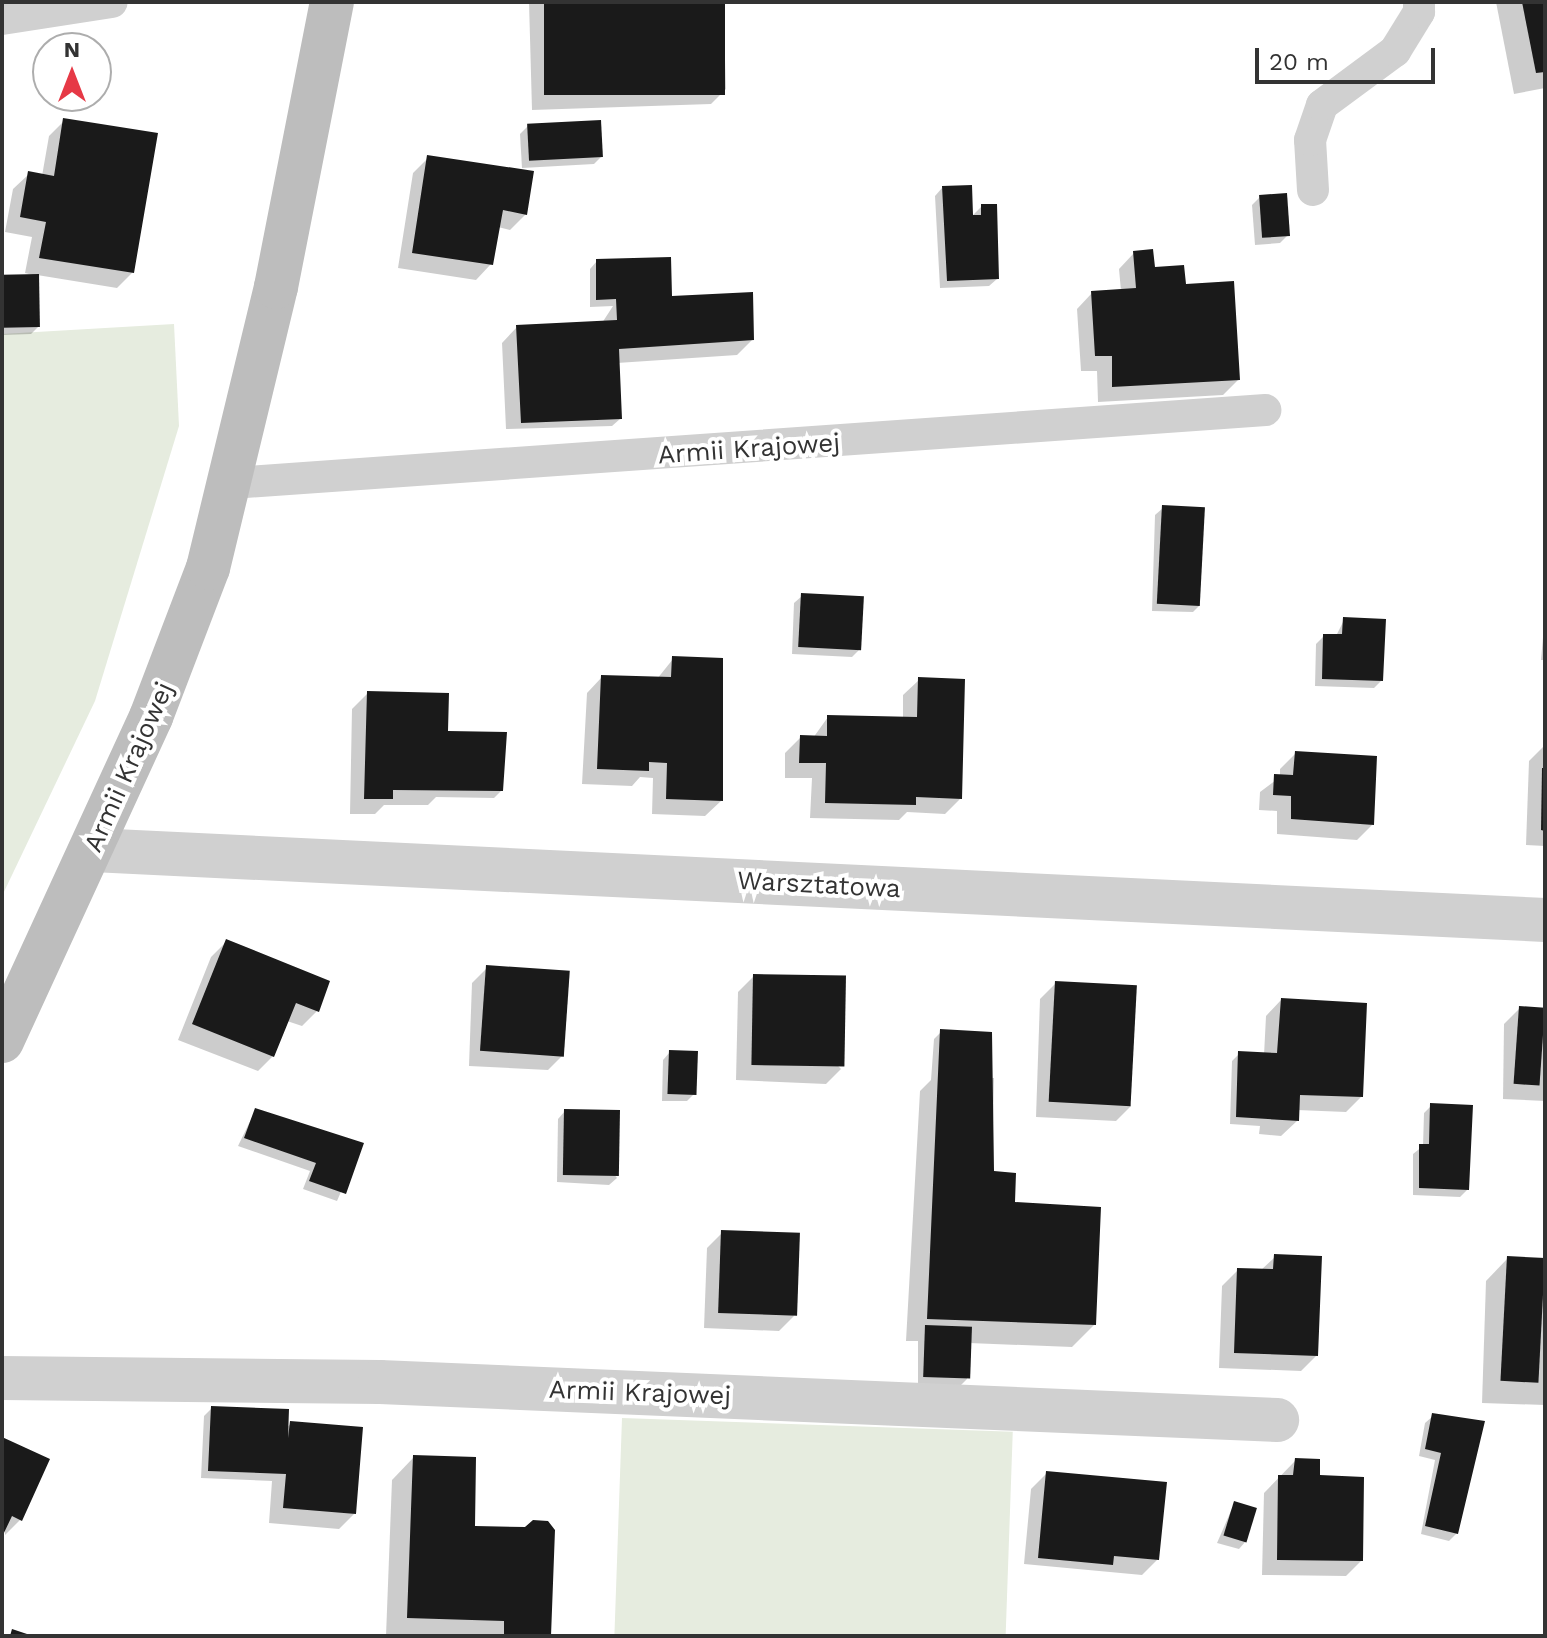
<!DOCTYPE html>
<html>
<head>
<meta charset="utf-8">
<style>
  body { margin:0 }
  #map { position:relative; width:1547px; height:1638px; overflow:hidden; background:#fff; font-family:"Work Sans",sans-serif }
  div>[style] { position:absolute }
  .green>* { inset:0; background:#e6ecdf; transform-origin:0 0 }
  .shadow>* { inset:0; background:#0003 }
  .building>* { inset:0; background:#1a1a1a; transform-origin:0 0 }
  .lane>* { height:32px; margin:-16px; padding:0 16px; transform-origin:16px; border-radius:16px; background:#d0d0d0 }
  .street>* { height:44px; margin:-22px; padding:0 22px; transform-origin:22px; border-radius:22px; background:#d0d0d0 }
  .secondary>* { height:44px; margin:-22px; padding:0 22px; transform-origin:22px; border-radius:22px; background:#bdbdbd }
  span { translate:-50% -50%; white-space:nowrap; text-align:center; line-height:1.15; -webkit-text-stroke:8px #fff; paint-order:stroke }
  .street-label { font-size:26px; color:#333 }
  .frame { position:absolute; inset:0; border:4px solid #333; pointer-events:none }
  .north { position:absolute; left:32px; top:32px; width:80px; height:80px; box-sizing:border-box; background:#fff; border:2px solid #adadad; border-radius:50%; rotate:0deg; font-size:22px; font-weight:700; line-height:32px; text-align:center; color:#333 }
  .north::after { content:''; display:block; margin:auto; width:28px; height:36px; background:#e63946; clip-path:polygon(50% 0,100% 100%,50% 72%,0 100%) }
  .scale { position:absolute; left:1255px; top:48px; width:180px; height:36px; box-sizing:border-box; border:4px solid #333; border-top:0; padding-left:10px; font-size:24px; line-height:28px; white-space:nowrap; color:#333; -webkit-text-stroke:6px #fff; paint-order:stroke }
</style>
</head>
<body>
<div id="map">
  <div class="green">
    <div style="clip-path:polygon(174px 324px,179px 426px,95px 701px,2px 896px,2px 334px)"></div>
    <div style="left:622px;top:1418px;width:391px;height:218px;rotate:2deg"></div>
  </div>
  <div class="shadow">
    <div style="clip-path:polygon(529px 2px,723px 2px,726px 89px,711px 104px,532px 110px)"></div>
    <div style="clip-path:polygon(1496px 2px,1545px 2px,1545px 88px,1514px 94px)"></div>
    <div style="clip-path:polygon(64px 121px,133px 272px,117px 288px,37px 275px,38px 327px,31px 334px,2px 335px,2px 277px,33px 275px,25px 273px,32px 237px,5px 232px,13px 189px,29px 174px,42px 176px,49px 136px)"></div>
    <div style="clip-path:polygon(528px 126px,601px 157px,594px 164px,522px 168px,520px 134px)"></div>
    <div style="clip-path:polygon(428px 158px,526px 214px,510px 230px,498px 227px,491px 264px,476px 280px,398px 268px,413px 173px)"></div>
    <div style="clip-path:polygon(942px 188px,971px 217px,982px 206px,997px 279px,989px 286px,940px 288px,935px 196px)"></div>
    <div style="clip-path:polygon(1260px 197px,1287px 236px,1280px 243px,1255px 245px,1252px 205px)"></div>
    <div style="clip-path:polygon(1134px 253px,1184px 287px,1238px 380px,1223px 395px,1098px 402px,1097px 371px,1081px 371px,1077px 309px,1092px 293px,1121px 291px,1119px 269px)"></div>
    <div style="clip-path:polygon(597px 261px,752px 340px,737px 355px,617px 363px,620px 419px,612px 426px,506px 429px,502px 343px,517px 327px,602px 323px,613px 306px,590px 307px,590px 269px)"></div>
    <div style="clip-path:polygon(1163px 508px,1200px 605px,1193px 612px,1152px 611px,1155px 515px)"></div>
    <div style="clip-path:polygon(802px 596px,859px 650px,852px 657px,792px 654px,794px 603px)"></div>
    <div style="clip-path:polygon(1545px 615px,1545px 660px,1541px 660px)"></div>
    <div style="clip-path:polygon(1344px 620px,1381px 681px,1374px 688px,1315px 686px,1316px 644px,1324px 636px,1336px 636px)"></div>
    <div style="clip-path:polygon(673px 659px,723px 742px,721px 801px,705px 816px,652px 814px,653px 778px,640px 777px,632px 786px,582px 784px,587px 693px,602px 677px,657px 679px)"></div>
    <div style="clip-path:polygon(919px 680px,960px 799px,945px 814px,907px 812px,899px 820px,810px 818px,812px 778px,785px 778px,785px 753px,800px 738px,813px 738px,828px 717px,903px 719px,903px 695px)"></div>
    <div style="clip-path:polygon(368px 693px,445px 737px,501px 791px,494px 798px,436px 797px,428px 805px,384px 805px,375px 814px,350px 814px,352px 709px)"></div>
    <div style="clip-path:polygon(1544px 746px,1545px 846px,1526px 845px,1529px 761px)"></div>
    <div style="clip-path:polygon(1295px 754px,1372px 825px,1357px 840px,1277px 834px,1277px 811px,1259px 810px,1260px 792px,1280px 777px,1280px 769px)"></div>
    <div style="clip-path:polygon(226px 942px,328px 983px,317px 1011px,302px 1026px,287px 1021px,273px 1056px,258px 1071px,178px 1040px,211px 957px)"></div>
    <div style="clip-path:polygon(487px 968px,563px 1055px,548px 1070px,469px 1066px,472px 983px)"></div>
    <div style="clip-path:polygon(754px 976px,841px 1069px,826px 1084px,736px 1080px,738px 992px)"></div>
    <div style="clip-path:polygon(1055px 984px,1131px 1106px,1116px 1121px,1036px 1117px,1040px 999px)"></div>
    <div style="clip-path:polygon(1281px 1000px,1361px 1097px,1346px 1112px,1297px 1110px,1297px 1121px,1281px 1136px,1259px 1134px,1260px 1126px,1230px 1124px,1232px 1061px,1239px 1054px,1264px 1055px,1266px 1016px)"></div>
    <div style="clip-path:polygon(1520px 1008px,1545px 1010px,1545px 1101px,1503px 1099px,1504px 1024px)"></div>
    <div style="clip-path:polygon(941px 1032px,988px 1078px,994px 1078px,992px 1171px,1094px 1325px,1072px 1347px,969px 1343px,967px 1379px,960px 1386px,918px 1384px,918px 1341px,906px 1341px,920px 1091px,931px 1080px,934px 1039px)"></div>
    <div style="clip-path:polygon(670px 1052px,694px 1094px,687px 1101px,662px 1101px,663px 1060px)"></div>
    <div style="clip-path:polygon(1431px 1106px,1467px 1190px,1460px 1197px,1413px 1195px,1413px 1154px,1423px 1146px,1424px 1113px)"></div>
    <div style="clip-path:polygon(255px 1111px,361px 1145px,337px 1201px,303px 1189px,310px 1171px,238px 1146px)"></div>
    <div style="clip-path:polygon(565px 1111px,617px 1178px,609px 1185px,557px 1182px,558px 1119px)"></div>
    <div style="clip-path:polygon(722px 1233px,794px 1316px,779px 1331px,704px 1328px,707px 1248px)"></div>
    <div style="clip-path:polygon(1275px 1257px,1316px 1356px,1301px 1371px,1219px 1368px,1222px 1286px,1238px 1270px,1260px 1271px)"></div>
    <div style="clip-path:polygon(1508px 1258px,1545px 1260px,1545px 1405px,1482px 1403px,1486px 1281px)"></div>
    <div style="clip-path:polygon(212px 1408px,286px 1428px,291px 1424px,354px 1514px,339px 1529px,269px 1523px,272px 1481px,201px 1478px,204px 1416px)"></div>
    <div style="clip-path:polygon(1433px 1416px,1483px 1423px,1457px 1533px,1449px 1541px,1421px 1534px,1435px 1460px,1419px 1456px,1425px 1423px)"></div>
    <div style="clip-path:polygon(2px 1439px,48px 1460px,20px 1520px,5px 1535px)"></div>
    <div style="clip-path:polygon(414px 1457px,473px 1528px,549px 1636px,386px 1636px,392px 1480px)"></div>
    <div style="clip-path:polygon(1295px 1461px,1318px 1477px,1361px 1561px,1346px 1576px,1262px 1575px,1264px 1493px)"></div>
    <div style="clip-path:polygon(1046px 1474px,1157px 1560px,1142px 1575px,1024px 1564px,1031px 1489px)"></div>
    <div style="clip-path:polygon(1234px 1504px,1246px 1541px,1239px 1549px,1217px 1543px)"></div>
  </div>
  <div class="building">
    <div style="left:544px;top:2px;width:181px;height:93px"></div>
    <div style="clip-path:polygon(1522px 2px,1545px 2px,1545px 72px,1536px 73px)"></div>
    <div style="clip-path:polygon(63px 118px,158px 133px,134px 273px,39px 258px,46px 222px,20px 217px,28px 171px,54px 176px)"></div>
    <div style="left:601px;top:120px;width:37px;height:74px;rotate:87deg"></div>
    <div style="clip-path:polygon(427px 155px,534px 171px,527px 215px,503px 210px,493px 265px,412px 253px)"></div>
    <div style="clip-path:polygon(972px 185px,973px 215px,981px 215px,981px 204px,997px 204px,999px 279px,947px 281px,942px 186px)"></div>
    <div style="left:1287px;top:193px;width:43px;height:28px;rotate:86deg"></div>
    <div style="clip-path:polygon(1153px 249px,1155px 267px,1184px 265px,1186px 284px,1234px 281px,1240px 380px,1112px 387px,1112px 356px,1095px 356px,1091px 291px,1136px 288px,1133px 251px)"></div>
    <div style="clip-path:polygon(671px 257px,672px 296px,753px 292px,754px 340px,619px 349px,622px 419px,521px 423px,516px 325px,617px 320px,616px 299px,596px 300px,596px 259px)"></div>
    <div style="left:39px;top:274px;width:53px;height:37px;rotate:89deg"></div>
    <div style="left:1162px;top:505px;width:43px;height:99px;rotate:3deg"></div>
    <div style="left:801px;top:593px;width:63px;height:54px;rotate:3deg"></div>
    <div style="clip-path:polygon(1343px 617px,1386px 619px,1383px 681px,1322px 679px,1323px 634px,1342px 634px)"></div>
    <div style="clip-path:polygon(672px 656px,723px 658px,723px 801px,666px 799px,667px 763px,649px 762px,649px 771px,597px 769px,601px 675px,671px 677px)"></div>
    <div style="clip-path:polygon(918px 677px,965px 679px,962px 799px,916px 797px,916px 805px,825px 803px,826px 763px,799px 763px,800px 735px,827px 736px,827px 715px,917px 717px)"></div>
    <div style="clip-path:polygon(367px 691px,449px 693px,448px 731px,507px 732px,503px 791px,393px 790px,393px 799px,364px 799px)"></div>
    <div style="clip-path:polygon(1295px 751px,1377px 756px,1374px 825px,1291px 819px,1291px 796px,1273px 795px,1274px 774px,1293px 775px)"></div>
    <div style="clip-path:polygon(1542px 768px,1545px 768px,1545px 831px,1541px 830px)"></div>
    <div style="clip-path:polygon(226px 939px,330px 981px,319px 1012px,296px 1003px,274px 1057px,192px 1024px)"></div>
    <div style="left:486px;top:965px;width:84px;height:86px;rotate:4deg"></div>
    <div style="left:753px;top:974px;width:93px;height:91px;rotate:1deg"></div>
    <div style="left:1055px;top:981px;width:82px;height:121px;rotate:3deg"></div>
    <div style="clip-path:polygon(1281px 998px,1367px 1003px,1363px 1097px,1300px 1095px,1299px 1121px,1236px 1117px,1238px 1051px,1277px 1053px)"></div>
    <div style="left:1519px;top:1006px;width:26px;height:78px;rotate:4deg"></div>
    <div style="clip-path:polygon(940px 1029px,992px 1032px,994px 1171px,1016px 1173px,1015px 1202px,1101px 1207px,1096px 1325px,927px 1319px)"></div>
    <div style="left:669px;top:1050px;width:29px;height:44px;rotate:2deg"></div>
    <div style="clip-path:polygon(1430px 1103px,1473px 1105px,1469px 1190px,1419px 1188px,1419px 1144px,1429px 1144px)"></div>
    <div style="clip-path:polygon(255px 1108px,364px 1143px,346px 1194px,309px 1181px,316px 1163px,244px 1138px)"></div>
    <div style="left:564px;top:1109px;width:56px;height:66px;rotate:1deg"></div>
    <div style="left:721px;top:1230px;width:79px;height:83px;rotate:2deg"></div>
    <div style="clip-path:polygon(1274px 1254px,1322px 1256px,1318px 1356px,1234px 1353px,1237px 1268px,1273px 1269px)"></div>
    <div style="left:1507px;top:1256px;width:38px;height:125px;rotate:3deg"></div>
    <div style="left:925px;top:1325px;width:47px;height:52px;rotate:2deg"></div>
    <div style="clip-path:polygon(211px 1406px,289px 1409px,288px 1438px,290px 1421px,363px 1427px,356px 1514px,283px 1508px,286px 1474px,208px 1471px)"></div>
    <div style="clip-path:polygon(1432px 1413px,1485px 1421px,1458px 1534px,1425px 1526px,1441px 1453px,1425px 1449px)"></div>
    <div style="clip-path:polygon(2px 1437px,50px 1459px,22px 1521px,12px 1516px,2px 1537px)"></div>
    <div style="clip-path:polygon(413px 1455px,476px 1457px,475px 1526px,525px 1527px,533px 1520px,548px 1521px,555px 1530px,551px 1636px,504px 1636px,504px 1621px,407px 1618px)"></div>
    <div style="clip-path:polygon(1295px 1458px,1320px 1459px,1320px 1475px,1364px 1477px,1363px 1561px,1277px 1560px,1278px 1475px,1293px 1475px)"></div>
    <div style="clip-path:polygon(1046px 1471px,1167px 1482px,1159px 1560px,1114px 1556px,1113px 1565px,1038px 1558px)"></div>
    <div style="left:1234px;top:1501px;width:24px;height:36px;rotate:17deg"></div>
    <div style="clip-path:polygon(12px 1629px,30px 1635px,30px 1636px,10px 1636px)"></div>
  </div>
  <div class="lane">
    <div style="left:2px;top:19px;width:111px;rotate:-8.8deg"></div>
    <div style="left:1313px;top:190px;width:50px;rotate:-93.4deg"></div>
    <div style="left:1310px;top:140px;width:37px;rotate:-71deg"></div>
    <div style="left:1322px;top:105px;width:91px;rotate:-36.5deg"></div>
    <div style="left:1395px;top:51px;width:46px;rotate:-58.4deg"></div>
    <div style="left:1419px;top:12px;width:10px;rotate:-90deg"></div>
    <div style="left:232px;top:483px;width:1036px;rotate:-4.04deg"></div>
  </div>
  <div class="street">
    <div style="left:93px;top:850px;width:1454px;rotate:2.76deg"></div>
    <div style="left:2px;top:1378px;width:378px;rotate:0.6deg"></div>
    <div style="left:380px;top:1382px;width:898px;rotate:2.43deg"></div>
  </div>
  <div class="secondary">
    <div style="left:2px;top:1041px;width:357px;rotate:-65.3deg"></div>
    <div style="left:151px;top:717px;width:160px;rotate:-69.1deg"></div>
    <div style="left:208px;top:568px;width:289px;rotate:-76.4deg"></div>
    <div style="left:276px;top:287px;width:290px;rotate:-78.9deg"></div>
  </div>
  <div class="street-label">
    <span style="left:749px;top:449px;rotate:-4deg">Armii Krajowej</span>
    <span style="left:129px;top:767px;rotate:-66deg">Armii Krajowej</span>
    <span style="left:819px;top:885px;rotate:3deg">Warsztatowa</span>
    <span style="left:640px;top:1393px;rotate:2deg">Armii Krajowej</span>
  </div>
  <div class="frame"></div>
  <div class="north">N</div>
  <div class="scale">20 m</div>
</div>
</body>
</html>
